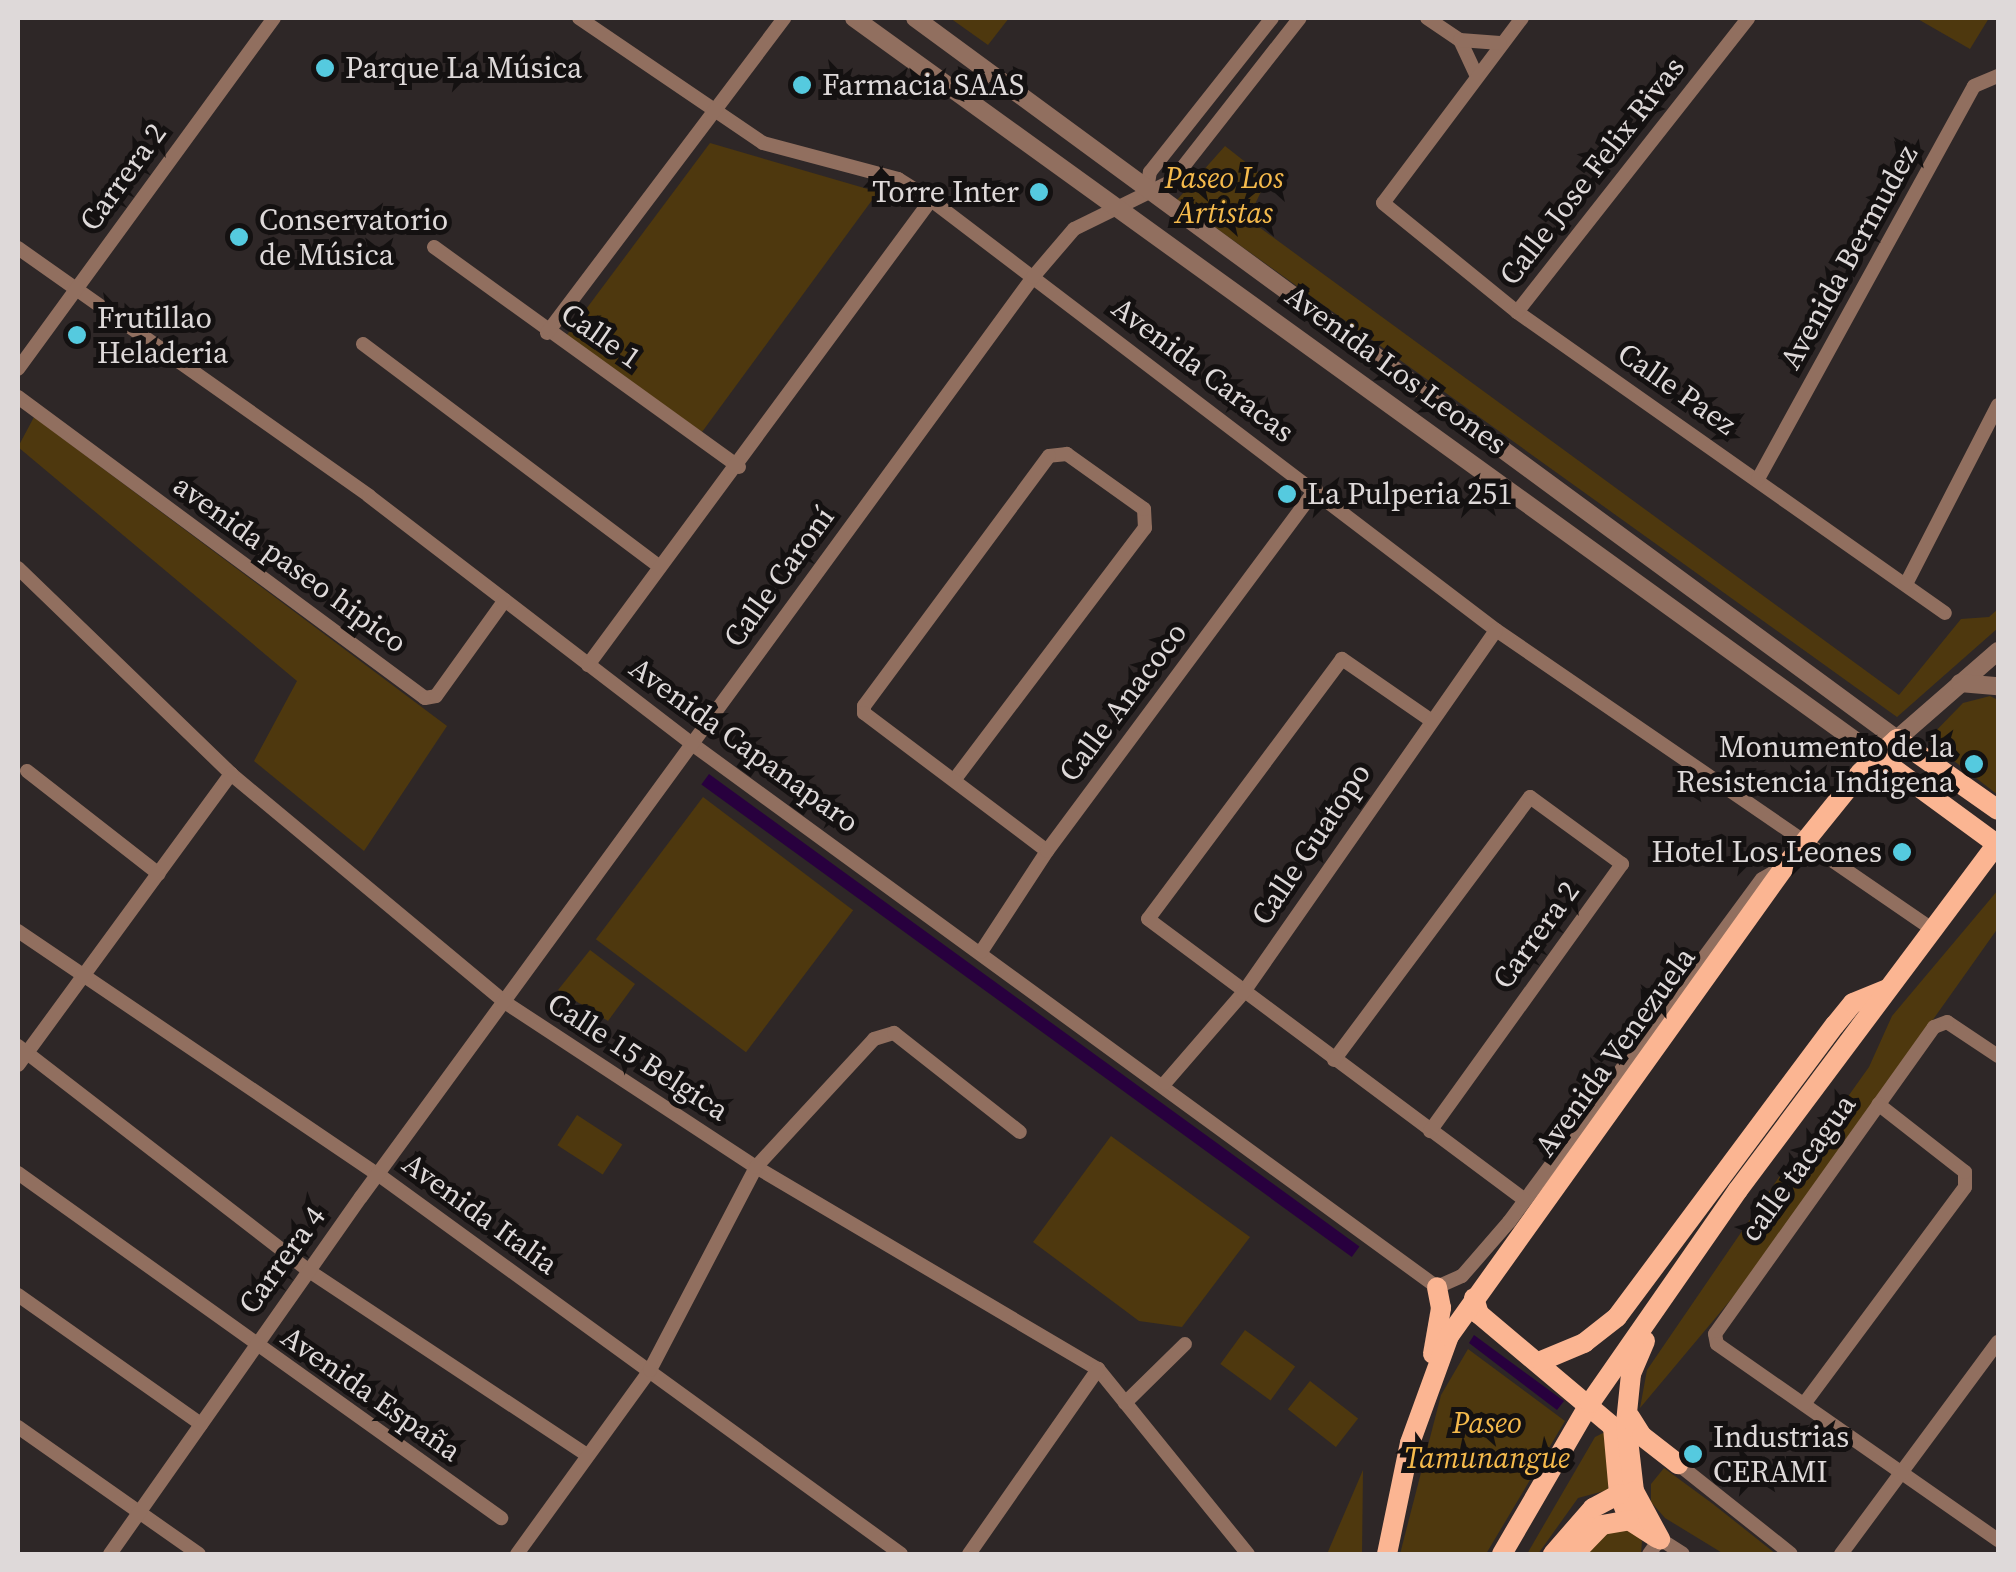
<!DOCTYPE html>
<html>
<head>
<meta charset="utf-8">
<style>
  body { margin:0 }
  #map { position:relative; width:2016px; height:1572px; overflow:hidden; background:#2e2727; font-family:"Source Serif 4",serif }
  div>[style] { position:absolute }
  .green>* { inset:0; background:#4e380e; transform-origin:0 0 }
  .water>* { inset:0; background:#28003e; transform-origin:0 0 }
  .minor>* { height:14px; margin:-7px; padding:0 7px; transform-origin:7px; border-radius:7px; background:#916f5f }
  .tertiary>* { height:18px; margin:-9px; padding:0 9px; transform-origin:9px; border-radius:9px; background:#916f5f }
  .primary>* { height:20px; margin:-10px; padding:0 10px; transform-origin:10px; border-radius:10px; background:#fbb592 }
  .dots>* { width:28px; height:28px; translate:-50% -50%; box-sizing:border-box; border:5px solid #141111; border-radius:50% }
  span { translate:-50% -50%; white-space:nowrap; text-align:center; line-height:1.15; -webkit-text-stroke:10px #141111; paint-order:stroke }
  .poi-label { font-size:30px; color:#ded9d9 }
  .left { translate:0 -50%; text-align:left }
  .right { translate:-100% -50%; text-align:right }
  .street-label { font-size:30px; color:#ded9d9 }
  .park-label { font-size:30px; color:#f5ba4c; font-style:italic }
  .frame { position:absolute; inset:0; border:20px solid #ded9d9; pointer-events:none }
</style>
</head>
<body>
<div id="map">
  <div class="green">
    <div style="clip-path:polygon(950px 18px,1009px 18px,988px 45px)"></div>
    <div style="clip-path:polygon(1916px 18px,1989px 18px,1970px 49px)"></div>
    <div style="clip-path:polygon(710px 143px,878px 192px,702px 432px,566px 336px)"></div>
    <div style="clip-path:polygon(1225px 146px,1267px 179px,1248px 219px,1899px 695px,1961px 619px,1989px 617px,1998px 609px,1998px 628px,1897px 717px,1177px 200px)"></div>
    <div style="clip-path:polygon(34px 417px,447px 726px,364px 851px,254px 761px,297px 681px,18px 447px)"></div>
    <div style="clip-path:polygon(1990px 696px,1998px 700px,1998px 795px,1927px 740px,1963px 703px)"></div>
    <div style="left:703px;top:797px;width:188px;height:178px;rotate:37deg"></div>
    <div style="clip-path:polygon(1998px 890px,1998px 928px,1754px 1272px,1640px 1408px,1647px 1370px,1779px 1177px,1812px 1147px,1869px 1067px,1892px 1016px)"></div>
    <div style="clip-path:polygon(590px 950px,635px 984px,608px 1021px,558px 990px)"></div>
    <div style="left:577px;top:1115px;width:54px;height:36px;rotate:33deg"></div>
    <div style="clip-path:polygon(1111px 1136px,1250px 1237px,1182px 1327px,1139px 1321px,1033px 1242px)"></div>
    <div style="left:1245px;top:1330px;width:62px;height:42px;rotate:36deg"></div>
    <div style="clip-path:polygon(1468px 1349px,1565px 1421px,1486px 1554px,1400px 1554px,1441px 1395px)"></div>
    <div style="left:1310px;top:1381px;width:61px;height:36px;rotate:38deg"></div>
    <div style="clip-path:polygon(1607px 1431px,1613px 1437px,1608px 1490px,1578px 1498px,1538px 1554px,1527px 1554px,1595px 1437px)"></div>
    <div style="clip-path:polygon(1664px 1468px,1713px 1504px,1776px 1554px,1724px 1554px,1665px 1518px,1651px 1502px,1651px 1484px)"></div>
    <div style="clip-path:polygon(1363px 1470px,1362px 1554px,1327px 1554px)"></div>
    <div style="clip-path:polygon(1628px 1527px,1642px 1541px,1641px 1554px,1579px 1554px,1593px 1538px)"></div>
  </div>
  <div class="water">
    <div style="left:709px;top:774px;width:804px;height:13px;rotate:36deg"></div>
    <div style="clip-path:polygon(1474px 1335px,1564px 1401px,1557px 1410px,1469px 1343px)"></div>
  </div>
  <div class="minor">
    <div style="left:579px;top:18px;width:222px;rotate:34.2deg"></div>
    <div style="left:763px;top:143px;width:140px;rotate:14.9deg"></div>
    <div style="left:898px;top:179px;width:39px;rotate:32deg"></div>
    <div style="left:931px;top:200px;width:710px;rotate:37.27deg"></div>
    <div style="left:1496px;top:630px;width:529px;rotate:34.44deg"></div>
    <div style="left:1427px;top:18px;width:40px;rotate:34deg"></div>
    <div style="left:1460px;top:40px;width:38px;rotate:65deg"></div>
    <div style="left:1522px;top:18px;width:231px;rotate:126.9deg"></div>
    <div style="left:1383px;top:203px;width:173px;rotate:39.1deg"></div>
    <div style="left:1517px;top:312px;width:523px;rotate:35.12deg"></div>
    <div style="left:1460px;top:40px;width:40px;rotate:4.3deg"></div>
    <div style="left:1147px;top:190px;width:18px;rotate:-81deg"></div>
    <div style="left:1150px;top:172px;width:196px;rotate:-51.6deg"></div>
    <div style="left:434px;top:247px;width:376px;rotate:35.8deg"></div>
    <div style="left:18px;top:248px;width:430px;rotate:35.2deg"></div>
    <div style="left:369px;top:496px;width:407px;rotate:37.5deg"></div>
    <div style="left:692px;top:744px;width:922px;rotate:36.09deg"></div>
    <div style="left:1437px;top:1287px;width:27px;rotate:-24deg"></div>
    <div style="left:1462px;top:1276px;width:72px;rotate:-49deg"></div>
    <div style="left:1509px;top:1222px;width:426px;rotate:-53.6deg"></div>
    <div style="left:1762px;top:879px;width:20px;rotate:-30deg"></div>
    <div style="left:1517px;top:312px;width:374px;rotate:-51.8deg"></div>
    <div style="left:547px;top:333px;width:394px;rotate:-53deg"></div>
    <div style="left:363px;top:344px;width:371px;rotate:36.9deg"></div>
    <div style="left:18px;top:369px;width:434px;rotate:-53.9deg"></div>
    <div style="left:18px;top:397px;width:506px;rotate:36.49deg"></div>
    <div style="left:425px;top:698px;width:11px;rotate:-10deg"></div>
    <div style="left:436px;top:696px;width:118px;rotate:-54.3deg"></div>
    <div style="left:1758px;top:479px;width:448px;rotate:-61.2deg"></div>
    <div style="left:1974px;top:86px;width:26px;rotate:-23deg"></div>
    <div style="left:18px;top:568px;width:296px;rotate:44deg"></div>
    <div style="left:231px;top:774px;width:358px;rotate:39.8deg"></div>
    <div style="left:506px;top:1003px;width:299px;rotate:33.3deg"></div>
    <div style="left:756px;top:1167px;width:397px;rotate:30.6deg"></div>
    <div style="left:1098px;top:1369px;width:238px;rotate:51deg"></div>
    <div style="left:1906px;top:584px;width:201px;rotate:-62.8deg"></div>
    <div style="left:588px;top:665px;width:578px;rotate:-53.59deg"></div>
    <div style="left:1429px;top:719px;width:106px;rotate:-145.4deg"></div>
    <div style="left:1342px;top:659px;width:324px;rotate:126.7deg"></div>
    <div style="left:1148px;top:919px;width:469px;rotate:36.7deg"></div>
    <div style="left:27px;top:771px;width:167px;rotate:38deg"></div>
    <div style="left:955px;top:779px;width:315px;rotate:-52.9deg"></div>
    <div style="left:1145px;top:528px;width:19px;rotate:-93deg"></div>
    <div style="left:1144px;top:509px;width:95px;rotate:-144.5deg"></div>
    <div style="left:1067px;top:454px;width:18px;rotate:174deg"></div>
    <div style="left:1049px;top:456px;width:311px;rotate:126.5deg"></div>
    <div style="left:864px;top:706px;width:7px;rotate:90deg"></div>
    <div style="left:864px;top:713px;width:229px;rotate:37deg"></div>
    <div style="left:18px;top:931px;width:436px;rotate:34.1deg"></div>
    <div style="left:379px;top:1175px;width:645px;rotate:35.98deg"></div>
    <div style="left:981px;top:952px;width:121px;rotate:-56.8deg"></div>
    <div style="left:1047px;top:851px;width:451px;rotate:-53.4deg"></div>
    <div style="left:18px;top:1046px;width:368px;rotate:37.7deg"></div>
    <div style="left:309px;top:1271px;width:332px;rotate:33.5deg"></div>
    <div style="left:1998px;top:1056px;width:61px;rotate:-146.3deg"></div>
    <div style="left:1947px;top:1022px;width:14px;rotate:159deg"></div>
    <div style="left:1934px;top:1027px;width:377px;rotate:125.5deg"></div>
    <div style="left:1715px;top:1334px;width:10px;rotate:79deg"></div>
    <div style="left:1717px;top:1344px;width:343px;rotate:34.9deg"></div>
    <div style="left:1334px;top:1060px;width:328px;rotate:-53.3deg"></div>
    <div style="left:1530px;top:797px;width:114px;rotate:36.1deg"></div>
    <div style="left:1622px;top:864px;width:329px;rotate:125.7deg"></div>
    <div style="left:18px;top:1065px;width:361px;rotate:-53.8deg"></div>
    <div style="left:1165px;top:1083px;width:119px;rotate:-49.1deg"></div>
    <div style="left:1243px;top:993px;width:442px;rotate:-55.1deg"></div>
    <div style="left:18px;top:1173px;width:594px;rotate:35.54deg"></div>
    <div style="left:18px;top:1295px;width:224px;rotate:35.2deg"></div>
    <div style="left:1125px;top:1403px;width:84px;rotate:-44.5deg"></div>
    <div style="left:1804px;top:1404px;width:270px;rotate:-53.4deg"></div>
    <div style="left:1965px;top:1187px;width:15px;rotate:-90deg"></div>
    <div style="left:1965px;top:1172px;width:110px;rotate:-142deg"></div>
    <div style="left:18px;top:1427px;width:221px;rotate:35.1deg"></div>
    <div style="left:1678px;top:1464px;width:144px;rotate:38.5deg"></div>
    <div style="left:110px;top:1554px;width:436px;rotate:-54.9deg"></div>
    <div style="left:361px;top:1197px;width:1139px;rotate:-53.85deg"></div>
    <div style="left:1033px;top:277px;width:63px;rotate:-49.5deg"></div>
    <div style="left:1074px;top:229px;width:109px;rotate:-26.1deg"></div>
    <div style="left:1172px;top:181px;width:207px;rotate:-51.9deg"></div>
    <div style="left:517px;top:1554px;width:227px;rotate:-54.1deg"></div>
    <div style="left:650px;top:1370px;width:229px;rotate:-62.4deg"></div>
    <div style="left:756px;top:1167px;width:174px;rotate:-47.3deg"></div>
    <div style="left:874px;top:1039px;width:21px;rotate:-17deg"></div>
    <div style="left:894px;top:1033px;width:160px;rotate:38.2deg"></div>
    <div style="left:969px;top:1554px;width:226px;rotate:-55.1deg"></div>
    <div style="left:1649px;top:1554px;width:19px;rotate:-54deg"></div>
    <div style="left:1660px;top:1539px;width:27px;rotate:33deg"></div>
    <div style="left:1841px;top:1554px;width:264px;rotate:-53.5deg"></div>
  </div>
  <div class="tertiary">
    <div style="left:854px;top:18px;width:1259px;rotate:35.82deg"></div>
    <div style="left:915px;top:18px;width:1218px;rotate:36.29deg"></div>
    <div style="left:1897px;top:739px;width:134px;rotate:-41.1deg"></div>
    <div style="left:1960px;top:683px;width:38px;rotate:5deg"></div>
  </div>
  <div class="primary">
    <div style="left:1875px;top:755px;width:152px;rotate:36.2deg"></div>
    <div style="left:1474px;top:1298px;width:17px;rotate:73deg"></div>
    <div style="left:1479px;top:1314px;width:175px;rotate:40.1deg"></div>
    <div style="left:1613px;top:1427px;width:67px;rotate:84.9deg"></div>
    <div style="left:1619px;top:1494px;width:28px;rotate:69deg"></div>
    <div style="left:1629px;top:1520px;width:33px;rotate:33deg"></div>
    <div style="left:1645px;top:1341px;width:36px;rotate:113deg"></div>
    <div style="left:1631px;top:1374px;width:48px;rotate:95.9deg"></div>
    <div style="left:1626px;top:1422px;width:69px;rotate:83.4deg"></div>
    <div style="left:1634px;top:1491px;width:55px;rotate:61.6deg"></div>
    <div style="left:1433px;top:1354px;width:47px;rotate:-80.1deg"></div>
    <div style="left:1441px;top:1308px;width:21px;rotate:-101deg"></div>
    <div style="left:1541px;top:1361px;width:47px;rotate:-22.7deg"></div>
    <div style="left:1584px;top:1343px;width:42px;rotate:-38.2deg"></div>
    <div style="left:1617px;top:1317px;width:364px;rotate:-53.3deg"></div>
    <div style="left:1835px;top:1025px;width:28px;rotate:-51deg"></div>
    <div style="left:1853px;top:1003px;width:35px;rotate:-22deg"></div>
    <div style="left:1630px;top:1417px;width:22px;rotate:58deg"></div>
    <div style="left:1642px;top:1436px;width:46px;rotate:37.9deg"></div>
    <div style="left:1387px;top:1554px;width:113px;rotate:-78.3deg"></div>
    <div style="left:1410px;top:1443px;width:114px;rotate:-70deg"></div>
    <div style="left:1449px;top:1336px;width:579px;rotate:-54.42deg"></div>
    <div style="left:1786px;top:865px;width:119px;rotate:-51.1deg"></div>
    <div style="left:1861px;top:772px;width:49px;rotate:-42.5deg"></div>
    <div style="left:1897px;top:739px;width:123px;rotate:35.1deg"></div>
    <div style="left:1502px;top:1554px;width:175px;rotate:-59.8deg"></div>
    <div style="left:1590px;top:1403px;width:259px;rotate:-55.2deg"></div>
    <div style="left:1738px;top:1190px;width:434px;rotate:-53.2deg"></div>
    <div style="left:1553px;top:1554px;width:61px;rotate:-49deg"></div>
    <div style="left:1593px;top:1508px;width:30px;rotate:-28deg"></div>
    <div style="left:1574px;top:1554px;width:40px;rotate:-46deg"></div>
    <div style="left:1602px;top:1525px;width:27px;rotate:-10deg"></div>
  </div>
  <div class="dots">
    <div style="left:325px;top:68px;background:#55cadf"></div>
    <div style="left:802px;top:85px;background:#55cadf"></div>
    <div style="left:1039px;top:192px;background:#55cadf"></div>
    <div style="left:239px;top:237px;background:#55cadf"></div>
    <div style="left:77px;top:335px;background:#55cadf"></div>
    <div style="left:1287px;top:494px;background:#55cadf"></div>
    <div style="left:1974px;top:764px;background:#55cadf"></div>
    <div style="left:1902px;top:852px;background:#55cadf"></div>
    <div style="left:1693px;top:1454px;background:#55cadf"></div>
  </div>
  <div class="poi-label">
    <span class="left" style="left:345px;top:68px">Parque La Música</span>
    <span class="left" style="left:822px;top:85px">Farmacia SAAS</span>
    <span class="right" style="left:1019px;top:192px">Torre Inter</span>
    <span class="left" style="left:259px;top:237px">Conservatorio<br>de Música</span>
    <span class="left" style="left:97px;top:335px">Frutillao<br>Heladeria</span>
    <span class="left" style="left:1307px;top:494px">La Pulperia 251</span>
    <span class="right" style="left:1954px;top:764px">Monumento de la<br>Resistencia Indigena</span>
    <span class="right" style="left:1882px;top:852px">Hotel Los Leones</span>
    <span class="left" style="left:1713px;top:1454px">Industrias<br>CERAMI</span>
  </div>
  <div class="street-label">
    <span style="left:1592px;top:171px;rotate:-52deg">Calle Jose Felix Rivas</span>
    <span style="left:123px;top:177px;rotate:-54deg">Carrera 2</span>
    <span style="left:1849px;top:257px;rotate:-61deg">Avenida Bermudez</span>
    <span style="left:601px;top:336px;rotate:35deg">Calle 1</span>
    <span style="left:1203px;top:370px;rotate:37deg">Avenida Caracas</span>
    <span style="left:1396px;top:370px;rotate:36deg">Avenida Los Leones</span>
    <span style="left:1677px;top:389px;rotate:35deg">Calle Paez</span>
    <span style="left:290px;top:564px;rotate:36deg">avenida paseo hipico</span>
    <span style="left:779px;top:577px;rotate:-54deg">Calle Caroní</span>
    <span style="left:1123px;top:702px;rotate:-53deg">Calle Anacoco</span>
    <span style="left:744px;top:745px;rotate:36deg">Avenida Capanaparo</span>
    <span style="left:1311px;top:844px;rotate:-56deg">Calle Guatopo</span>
    <span style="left:1536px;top:935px;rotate:-54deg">Carrera 2</span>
    <span style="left:1615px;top:1052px;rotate:-54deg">Avenida Venezuela</span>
    <span style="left:638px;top:1057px;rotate:33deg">Calle 15 Belgica</span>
    <span style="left:1798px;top:1168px;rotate:-54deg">calle tacagua</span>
    <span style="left:480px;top:1214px;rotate:36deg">Avenida Italia</span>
    <span style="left:282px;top:1260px;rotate:-54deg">Carrera 4</span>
    <span style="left:371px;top:1394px;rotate:35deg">Avenida España</span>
  </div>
  <div class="park-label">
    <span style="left:1224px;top:195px">Paseo Los<br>Artistas</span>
    <span style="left:1487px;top:1440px">Paseo<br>Tamunangue</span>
  </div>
  <div class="frame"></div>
</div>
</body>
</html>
